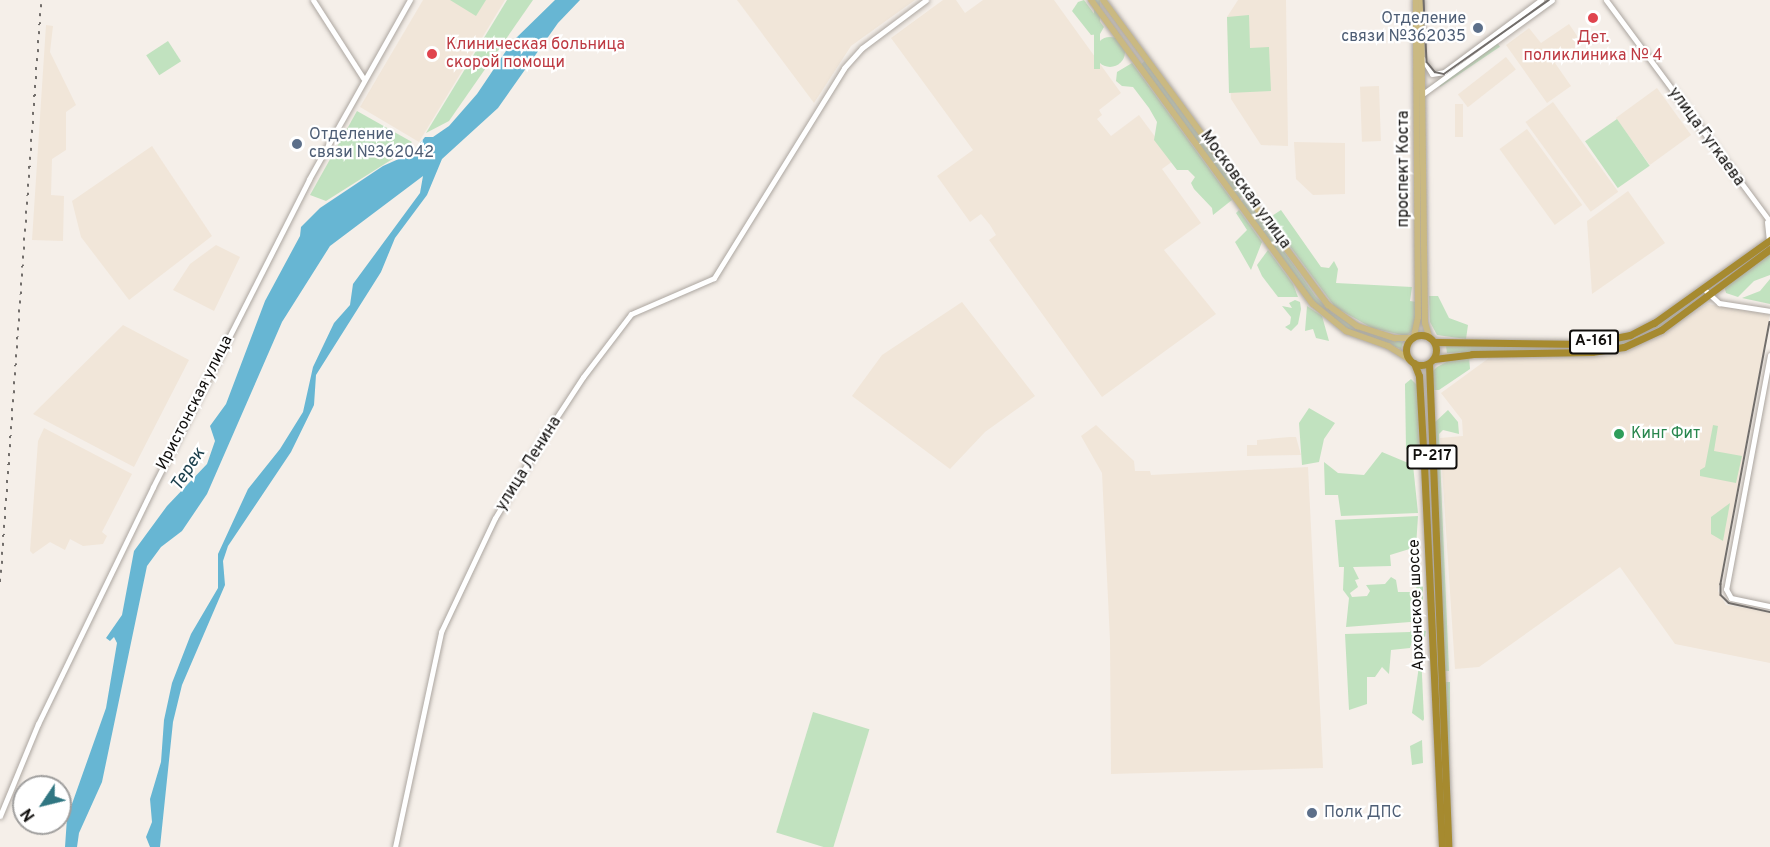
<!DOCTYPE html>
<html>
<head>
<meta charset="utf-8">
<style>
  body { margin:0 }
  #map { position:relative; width:1770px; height:847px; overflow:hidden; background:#f5efe9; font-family:Overpass,sans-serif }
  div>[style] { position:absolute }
  .built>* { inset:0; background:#f1e6d9; transform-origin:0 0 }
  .green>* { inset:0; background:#c1e2bf; transform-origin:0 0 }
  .round { border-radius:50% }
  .water>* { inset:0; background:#67b6d3 }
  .roads { filter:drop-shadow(0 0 2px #aca6a0) drop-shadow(0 0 2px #aca6a0) }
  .secondary>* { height:5px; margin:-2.5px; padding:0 2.5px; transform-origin:2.5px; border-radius:2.5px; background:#fff }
  .primary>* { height:6px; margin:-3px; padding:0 3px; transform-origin:3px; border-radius:3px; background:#cab982 }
  .highway>* { height:7px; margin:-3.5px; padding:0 3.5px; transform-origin:3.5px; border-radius:3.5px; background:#a68a2f }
  .highway>.ring { margin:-3.5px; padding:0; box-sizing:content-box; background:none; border:7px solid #a68a2f; border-radius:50% }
  .tram>* { height:1.5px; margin:-0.75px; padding:0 0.75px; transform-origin:0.75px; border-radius:0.75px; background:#726e6b }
  .rail>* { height:1.5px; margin-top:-0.75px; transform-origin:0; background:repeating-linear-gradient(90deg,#726e6b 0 3px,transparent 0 9px) }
  .dots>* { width:16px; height:16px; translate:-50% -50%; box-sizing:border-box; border:3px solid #fff; border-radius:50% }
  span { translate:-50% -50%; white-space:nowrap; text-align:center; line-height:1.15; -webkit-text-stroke:4.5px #fff; paint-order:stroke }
  .shield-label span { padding:2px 4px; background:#fff; border:2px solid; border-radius:4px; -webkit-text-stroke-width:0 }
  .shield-label { font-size:15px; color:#110f0d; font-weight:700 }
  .service-label { font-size:16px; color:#4e5e75 }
  .right { translate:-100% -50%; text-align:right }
  .left { translate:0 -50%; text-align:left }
  .health-label { font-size:16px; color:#be3a42 }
  .street-label { font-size:16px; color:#110f0d }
  .leisure-label { font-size:16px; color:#27864d }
  .water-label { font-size:18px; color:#193d4a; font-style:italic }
  .north { position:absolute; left:12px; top:775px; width:60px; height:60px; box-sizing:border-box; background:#fff; border:2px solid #a09f9e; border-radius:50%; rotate:235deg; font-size:16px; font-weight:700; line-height:24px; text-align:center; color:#110f0d }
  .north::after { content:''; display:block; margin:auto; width:21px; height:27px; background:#307682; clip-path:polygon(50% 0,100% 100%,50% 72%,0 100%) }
</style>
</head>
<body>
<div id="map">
  <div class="built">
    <div style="clip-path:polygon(423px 0,505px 0,419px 142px,360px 107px)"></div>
    <div style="clip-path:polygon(737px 0,915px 0,851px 46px,814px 103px)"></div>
    <div style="clip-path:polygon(943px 0,956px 0,965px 13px,983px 0,1054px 0,1121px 93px,1099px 110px,1102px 115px,1097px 119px,1111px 136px,1139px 115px,1173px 161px,1162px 169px,1201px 223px,1164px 250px,1216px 314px,1102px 397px,989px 240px,996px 235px,990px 225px,981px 214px,970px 222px,937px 176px,973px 150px,891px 38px)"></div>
    <div style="clip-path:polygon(1238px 0,1286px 0,1288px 146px,1261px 145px,1231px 99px,1227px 17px)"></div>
    <div style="clip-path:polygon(1569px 24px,1582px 43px,1555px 63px,1571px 86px,1547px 103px,1506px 45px,1529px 28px,1541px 43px)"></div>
    <div style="clip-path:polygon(46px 25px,53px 26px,50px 52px,76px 105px,66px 112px,66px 150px,52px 159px,51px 195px,64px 196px,63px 241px,32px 240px)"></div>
    <div style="left:1506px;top:57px;width:16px;height:61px;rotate:52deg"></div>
    <div style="left:1379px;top:86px;width:55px;height:19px;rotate:88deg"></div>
    <div style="left:1657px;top:88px;width:58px;height:51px;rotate:54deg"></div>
    <div style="left:1553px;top:102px;width:111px;height:34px;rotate:54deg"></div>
    <div style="left:1455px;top:104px;width:8px;height:33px"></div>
    <div style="left:1527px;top:129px;width:94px;height:34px;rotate:54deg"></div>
    <div style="clip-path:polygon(1294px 142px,1345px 143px,1345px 194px,1313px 195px,1296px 179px)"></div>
    <div style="clip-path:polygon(152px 146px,212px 236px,129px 300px,81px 237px,72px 201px)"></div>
    <div style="clip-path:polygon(1628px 191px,1665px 243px,1592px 294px,1587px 221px)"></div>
    <div style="clip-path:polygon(216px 245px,240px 257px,214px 311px,173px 290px,190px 264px)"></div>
    <div style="clip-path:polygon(962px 302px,1035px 396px,985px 432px,950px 469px,852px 396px,882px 355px)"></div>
    <div style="clip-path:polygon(1708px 304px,1770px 315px,1718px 591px,1726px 605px,1770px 612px,1770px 663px,1675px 644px,1620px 567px,1479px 667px,1455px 669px,1440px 438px,1463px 436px,1462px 420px,1441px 393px,1489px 358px,1626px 352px)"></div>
    <div style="clip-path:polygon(123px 325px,189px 360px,134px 467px,33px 414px)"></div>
    <div style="clip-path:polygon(1096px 425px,1134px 461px,1135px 471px,1150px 471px,1151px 475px,1308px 467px,1323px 768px,1111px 774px,1110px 640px,1102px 473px,1081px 436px)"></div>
    <div style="clip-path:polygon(44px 428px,132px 474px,102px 532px,107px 536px,103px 544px,83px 546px,70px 539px,65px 550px,50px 542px,33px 554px,30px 551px,38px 441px)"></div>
    <div style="clip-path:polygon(1290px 437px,1296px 437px,1301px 455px,1247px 456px,1247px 445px,1257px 445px,1257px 440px)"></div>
  </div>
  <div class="green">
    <div style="clip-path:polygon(450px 0,486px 0,476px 16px)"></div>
    <div style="clip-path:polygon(507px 0,533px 0,449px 121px,426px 133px)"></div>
    <div style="clip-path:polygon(1084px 0,1104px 27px,1100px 34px,1091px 35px,1072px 11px,1078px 2px)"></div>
    <div style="left:1094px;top:0;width:6px;height:69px"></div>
    <div style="clip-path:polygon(1249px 15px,1250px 48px,1269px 47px,1271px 91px,1229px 93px,1227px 17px)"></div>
    <div class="round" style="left:1095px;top:37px;width:30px;height:30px"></div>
    <div style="left:168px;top:41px;width:24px;height:26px;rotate:57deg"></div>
    <div style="left:1496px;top:41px;width:7px;height:72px;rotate:56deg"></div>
    <div style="left:1145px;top:61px;width:167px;height:6px;rotate:54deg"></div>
    <div style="clip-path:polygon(1132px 63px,1232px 200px,1213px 215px,1212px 208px,1194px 189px,1191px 183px,1195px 177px,1188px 170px,1177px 170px,1154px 140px,1157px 122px,1149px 108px,1133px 87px,1122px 86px,1116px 81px,1117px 72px)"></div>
    <div style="clip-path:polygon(357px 111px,412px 142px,402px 153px,326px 201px,310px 195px)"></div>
    <div style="left:1617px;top:119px;width:57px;height:39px;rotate:55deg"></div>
    <div style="clip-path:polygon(1246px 198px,1316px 297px,1333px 313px,1362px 330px,1403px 342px,1401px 349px,1353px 332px,1333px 321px,1309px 296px,1240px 202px)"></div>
    <div style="clip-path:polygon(1239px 210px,1262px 242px,1251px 270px,1235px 242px,1247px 230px,1236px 213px)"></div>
    <div style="clip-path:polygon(1281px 210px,1321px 267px,1329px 268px,1334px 261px,1338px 269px,1336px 283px,1412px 287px,1410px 301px,1417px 302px,1414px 330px,1406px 336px,1372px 328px,1335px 307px,1269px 218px)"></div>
    <div style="clip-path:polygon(1268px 250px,1293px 284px,1298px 297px,1278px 297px,1262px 276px,1257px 265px)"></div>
    <div style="clip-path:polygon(1770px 253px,1770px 275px,1754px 281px,1738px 297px,1726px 293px,1724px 286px)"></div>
    <div style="clip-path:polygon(1770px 279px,1770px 304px,1742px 298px,1760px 291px)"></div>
    <div style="clip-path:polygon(1429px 296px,1438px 296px,1449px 318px,1468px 325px,1466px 339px,1437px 335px,1430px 322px)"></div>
    <div style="clip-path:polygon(1295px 300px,1300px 302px,1301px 309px,1298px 324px,1291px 331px,1285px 327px,1290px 324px,1291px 317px,1282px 306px,1292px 308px,1289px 303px)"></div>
    <div style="clip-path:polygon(1690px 301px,1692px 303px,1661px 326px,1620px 345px,1569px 350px,1447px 353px,1446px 346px,1588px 345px,1624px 340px)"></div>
    <div style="clip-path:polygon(1307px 306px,1322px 316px,1329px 341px,1316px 338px,1313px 329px,1305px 331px)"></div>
    <div style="clip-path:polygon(1469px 356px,1470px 369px,1439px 390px,1431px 390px,1432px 372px,1437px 367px,1452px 359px)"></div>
    <div style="clip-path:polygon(1411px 379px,1418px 386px,1419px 449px,1413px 453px,1406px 449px,1405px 384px)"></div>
    <div style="clip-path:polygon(1309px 408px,1335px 423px,1324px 439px,1319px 462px,1302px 465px,1299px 423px)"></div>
    <div style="clip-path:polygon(1448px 410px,1458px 422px,1459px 434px,1443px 430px,1439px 434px,1449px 671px,1445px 671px,1433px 424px)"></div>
    <div style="clip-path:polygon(1713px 425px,1718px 426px,1714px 451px,1742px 456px,1736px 483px,1700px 476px,1700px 470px,1705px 467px)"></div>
    <div style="clip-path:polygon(1382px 452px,1413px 465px,1418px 513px,1341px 516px,1338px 495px,1325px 495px,1324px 462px,1338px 473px,1364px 475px)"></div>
    <div style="clip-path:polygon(1730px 503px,1723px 541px,1711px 534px,1711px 517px)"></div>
    <div style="clip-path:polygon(1418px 516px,1416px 547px,1390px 555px,1391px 566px,1353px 567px,1359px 579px,1355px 580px,1358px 587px,1350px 593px,1352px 597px,1367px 596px,1370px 591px,1366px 585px,1385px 584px,1391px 577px,1396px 580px,1398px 592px,1414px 592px,1419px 582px,1423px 587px,1423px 621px,1346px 627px,1349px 598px,1343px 590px,1344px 567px,1339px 567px,1335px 520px)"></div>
    <div style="clip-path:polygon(1412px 629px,1426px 631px,1425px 637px,1414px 635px,1410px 648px,1391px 650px,1389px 674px,1382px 667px,1375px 677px,1367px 677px,1367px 704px,1349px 710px,1345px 634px,1410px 632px)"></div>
    <div style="clip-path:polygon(1421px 653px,1424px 719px,1423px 721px,1412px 713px)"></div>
    <div style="left:1445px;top:682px;width:5px;height:165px"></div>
    <div style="left:813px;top:712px;width:59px;height:126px;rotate:17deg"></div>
    <div style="clip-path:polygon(1422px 740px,1423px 763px,1412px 765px,1410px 746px)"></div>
  </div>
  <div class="water">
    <div style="clip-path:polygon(555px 0,580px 0,558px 23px,498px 108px,442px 159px,427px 195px,395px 238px,381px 272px,316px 375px,314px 405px,291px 452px,228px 546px,223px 561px,225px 585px,182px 685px,173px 722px,160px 847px,150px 847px,146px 837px,152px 822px,150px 799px,161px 762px,164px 720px,172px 683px,191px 634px,218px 588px,218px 554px,248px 489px,280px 449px,303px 412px,313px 367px,334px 323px,350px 305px,353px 284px,420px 193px,423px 176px,330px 246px,282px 322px,207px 494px,182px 531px,161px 547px,147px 566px,102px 782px,79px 833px,77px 847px,65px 847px,67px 818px,106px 708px,117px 643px,114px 637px,110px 641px,106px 638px,122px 615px,134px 551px,167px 506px,207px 464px,215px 441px,210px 426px,226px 404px,265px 301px,300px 236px,301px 227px,320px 208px,383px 166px,412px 153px,425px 137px,433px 137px,449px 126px,477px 94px,512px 42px)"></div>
  </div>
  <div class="roads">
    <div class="secondary">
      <div style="left:313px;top:0;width:93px;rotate:57.3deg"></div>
      <div style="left:1606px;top:0;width:276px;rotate:53.5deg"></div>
      <div style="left:1423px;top:59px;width:17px;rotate:59deg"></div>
      <div style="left:1432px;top:74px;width:12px;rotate:-9deg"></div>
      <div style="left:1444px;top:72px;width:121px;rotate:-36.6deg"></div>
      <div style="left:1424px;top:93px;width:158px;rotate:-36deg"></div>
      <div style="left:1767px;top:222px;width:19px;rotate:84deg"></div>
      <div style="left:1706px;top:291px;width:18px;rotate:43deg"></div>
      <div style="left:1719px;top:303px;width:52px;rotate:8.9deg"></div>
      <div style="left:1770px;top:355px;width:238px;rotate:100.6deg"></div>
      <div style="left:1726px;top:589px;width:10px;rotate:61deg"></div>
      <div style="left:1731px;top:598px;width:40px;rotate:12deg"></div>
      <div style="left:0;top:816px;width:100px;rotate:-67.6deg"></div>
      <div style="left:38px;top:724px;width:263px;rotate:-64.1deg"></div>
      <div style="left:153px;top:487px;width:345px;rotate:-63.1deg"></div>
      <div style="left:309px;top:179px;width:206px;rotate:-60.6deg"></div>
      <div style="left:395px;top:847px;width:220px;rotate:-77.9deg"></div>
      <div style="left:441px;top:632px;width:126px;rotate:-64.7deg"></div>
      <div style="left:495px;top:518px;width:93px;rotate:-59deg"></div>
      <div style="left:543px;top:438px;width:73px;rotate:-56.7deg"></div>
      <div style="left:583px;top:377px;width:79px;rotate:-52.7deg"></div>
      <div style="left:631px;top:314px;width:90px;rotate:-23.4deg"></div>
      <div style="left:714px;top:278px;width:247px;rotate:-58.2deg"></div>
      <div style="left:844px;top:68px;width:27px;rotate:-48deg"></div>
      <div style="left:862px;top:48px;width:80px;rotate:-36.9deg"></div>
    </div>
    <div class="primary">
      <div style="left:1091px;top:0;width:376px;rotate:53.9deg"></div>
      <div style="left:1313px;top:304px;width:43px;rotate:39.3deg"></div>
      <div style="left:1346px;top:331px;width:45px;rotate:19.7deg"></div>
      <div style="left:1388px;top:346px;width:25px;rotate:32deg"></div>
      <div style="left:1103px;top:0;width:379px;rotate:53.6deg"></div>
      <div style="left:1328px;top:305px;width:36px;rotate:36deg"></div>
      <div style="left:1357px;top:326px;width:40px;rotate:18deg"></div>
      <div style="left:1395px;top:338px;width:16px"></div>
      <div style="left:1421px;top:0;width:323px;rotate:89.3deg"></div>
      <div style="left:1425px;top:323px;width:14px;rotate:73deg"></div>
      <div style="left:1414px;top:336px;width:19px;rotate:-78deg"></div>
      <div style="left:1418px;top:317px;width:317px;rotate:-90.4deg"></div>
    </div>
    <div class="highway">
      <div class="ring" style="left:1406px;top:335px;width:23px;height:23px"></div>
      <div style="left:1435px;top:342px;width:150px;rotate:0.8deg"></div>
      <div style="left:1585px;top:344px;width:46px;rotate:-11.3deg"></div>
      <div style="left:1630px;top:335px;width:27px;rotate:-27deg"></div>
      <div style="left:1654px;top:323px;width:143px;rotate:-35.6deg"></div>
      <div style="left:1434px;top:359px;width:38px;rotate:-7deg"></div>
      <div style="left:1472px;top:354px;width:120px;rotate:-1deg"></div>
      <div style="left:1592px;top:352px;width:32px;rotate:-9deg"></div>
      <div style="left:1624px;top:347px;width:41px;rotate:-24.7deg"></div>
      <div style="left:1661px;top:330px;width:136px;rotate:-36.6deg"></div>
      <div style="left:1414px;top:363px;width:14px;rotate:69deg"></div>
      <div style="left:1419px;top:376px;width:89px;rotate:86.8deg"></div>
      <div style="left:1424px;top:465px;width:382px;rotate:87.3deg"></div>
      <div style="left:1429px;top:364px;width:483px;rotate:87.7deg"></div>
    </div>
  </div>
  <div class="tram">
    <div style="left:1424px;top:0;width:62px;rotate:87.2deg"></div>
    <div style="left:1427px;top:62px;width:13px;rotate:51deg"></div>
    <div style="left:1435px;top:72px;width:9px;rotate:13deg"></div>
    <div style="left:1444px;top:74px;width:128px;rotate:-35.2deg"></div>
    <div style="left:1770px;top:322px;width:267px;rotate:100.6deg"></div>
    <div style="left:1721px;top:584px;width:11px;rotate:90deg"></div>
    <div style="left:1721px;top:595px;width:11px;rotate:45deg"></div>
    <div style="left:1729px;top:603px;width:42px;rotate:12.4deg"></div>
  </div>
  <div class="rail">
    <div style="left:0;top:582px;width:583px;rotate:-85.97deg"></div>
  </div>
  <div class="dots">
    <div style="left:1593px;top:18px;background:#e0444e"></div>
    <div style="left:1478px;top:28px;background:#5c6f8a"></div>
    <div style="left:432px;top:54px;background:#e0444e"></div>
    <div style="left:297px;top:144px;background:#5c6f8a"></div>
    <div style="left:1619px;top:434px;background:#2e9e5b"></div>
    <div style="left:1312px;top:813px;background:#5c6f8a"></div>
  </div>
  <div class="shield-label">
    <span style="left:1594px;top:342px">А-161</span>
    <span style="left:1432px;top:457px">Р-217</span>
  </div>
  <div class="service-label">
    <span class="right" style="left:1466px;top:28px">Отделение<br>связи №362035</span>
    <span class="left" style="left:309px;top:144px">Отделение<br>связи №362042</span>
    <span class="left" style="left:1324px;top:813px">Полк ДПС</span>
  </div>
  <div class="health-label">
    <span style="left:1593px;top:47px">Дет.<br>поликлиника № 4</span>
    <span class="left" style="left:446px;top:54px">Клиническая больница<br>скорой помощи</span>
  </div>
  <div class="street-label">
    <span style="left:1706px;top:137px;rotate:54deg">улица Гугкаева</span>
    <span style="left:1404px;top:169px;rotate:-90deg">проспект Коста</span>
    <span style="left:1245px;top:190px;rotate:54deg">Московская улица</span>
    <span style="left:195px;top:403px;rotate:-63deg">Иристонская улица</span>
    <span style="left:529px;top:464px;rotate:-58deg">улица Ленина</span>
    <span style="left:1417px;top:605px;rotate:-92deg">Архонское шоссе</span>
  </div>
  <div class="leisure-label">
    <span class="left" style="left:1631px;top:434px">Кинг Фит</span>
  </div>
  <div class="water-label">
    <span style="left:189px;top:470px;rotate:-57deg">Терек</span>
  </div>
  <div class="north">N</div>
</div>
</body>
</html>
